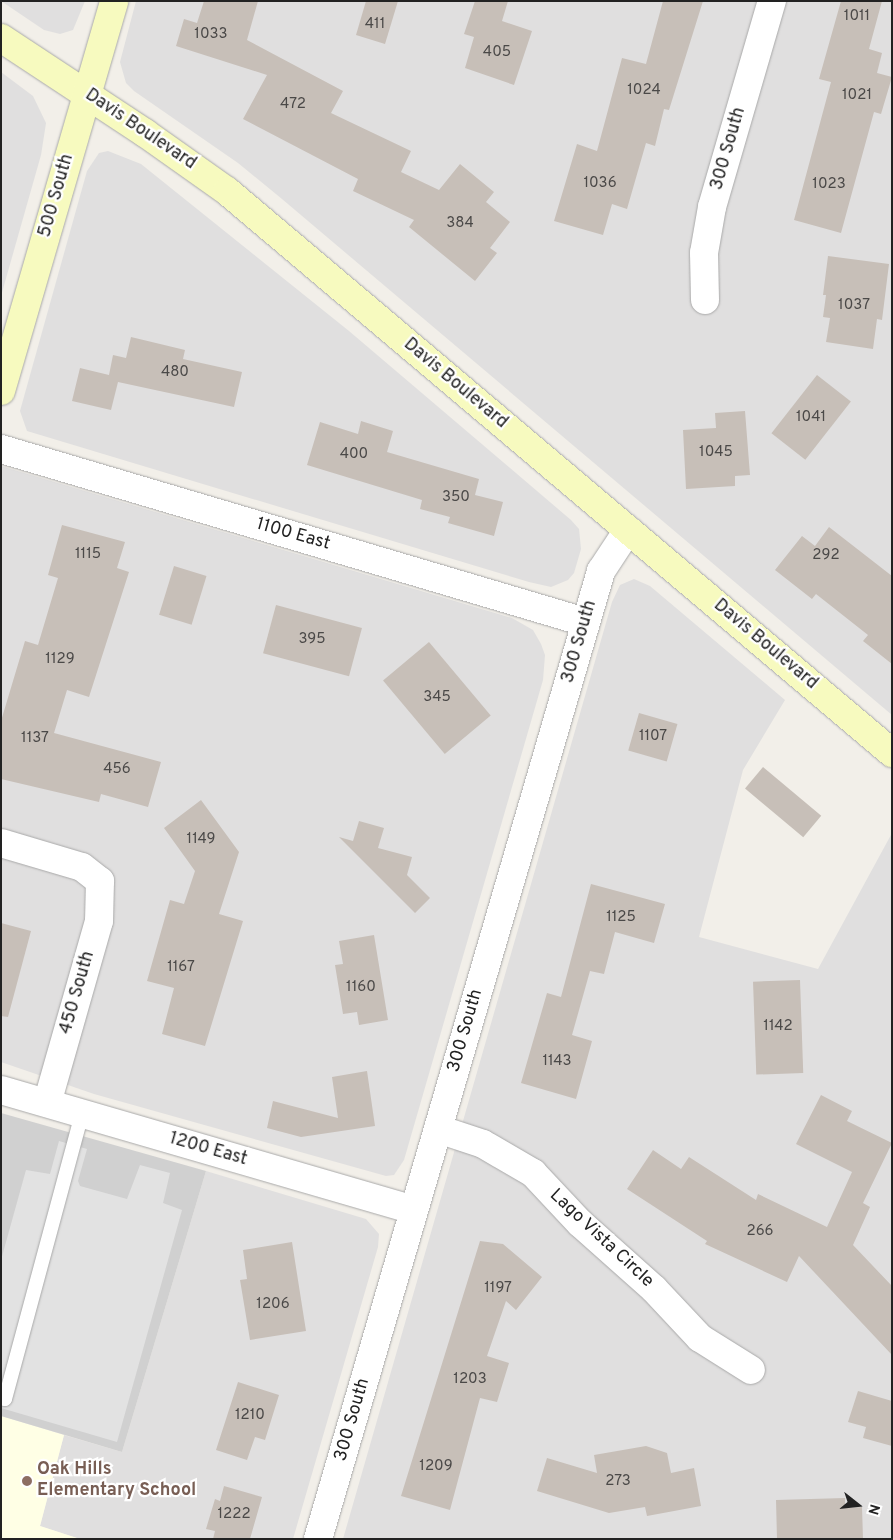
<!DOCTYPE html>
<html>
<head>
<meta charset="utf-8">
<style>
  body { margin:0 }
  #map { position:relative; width:893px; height:1540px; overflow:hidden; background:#f2efe9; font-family:Overpass,sans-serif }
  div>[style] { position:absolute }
  .residential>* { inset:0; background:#e0dfdf }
  .education>* { inset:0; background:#ffffe5 }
  .religious>* { inset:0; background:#d0d0d0 }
  .parking>* { inset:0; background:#e2e2e2 }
  .building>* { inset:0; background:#c7bfb8; transform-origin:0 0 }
  .roads { filter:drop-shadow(0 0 1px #a9a9a9) drop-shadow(0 0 1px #a9a9a9) }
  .lane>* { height:14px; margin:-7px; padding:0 7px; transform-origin:7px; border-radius:7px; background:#fff }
  .street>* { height:28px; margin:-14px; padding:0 14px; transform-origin:14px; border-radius:14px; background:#fff }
  .secondary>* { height:28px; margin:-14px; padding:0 14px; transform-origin:14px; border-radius:14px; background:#f7fabf }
  .dots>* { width:14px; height:14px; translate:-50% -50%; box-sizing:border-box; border:2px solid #fff; border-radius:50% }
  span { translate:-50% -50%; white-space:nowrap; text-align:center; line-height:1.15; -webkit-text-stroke:4.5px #fff; paint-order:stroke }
  .number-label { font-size:15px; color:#4b4948 }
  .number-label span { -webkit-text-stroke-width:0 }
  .street-label { font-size:18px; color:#222 }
  .education-label { font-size:18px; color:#785e54; font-weight:700 }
  .left { translate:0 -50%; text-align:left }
  .frame { position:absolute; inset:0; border:2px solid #222; pointer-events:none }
  .north { position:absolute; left:833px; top:1480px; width:50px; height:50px; -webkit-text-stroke:4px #fff; paint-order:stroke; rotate:106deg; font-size:14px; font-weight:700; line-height:20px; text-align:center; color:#222 }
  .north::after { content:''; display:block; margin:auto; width:18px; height:22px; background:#222; clip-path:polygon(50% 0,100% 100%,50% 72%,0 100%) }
</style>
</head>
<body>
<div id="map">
  <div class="residential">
    <div style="clip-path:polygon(1px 1px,85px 1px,73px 30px,60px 34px,44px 30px)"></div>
    <div style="clip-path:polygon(136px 1px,892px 1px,892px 715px,282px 199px,238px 163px,134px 91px,126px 83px,120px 62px)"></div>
    <div style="clip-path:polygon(1px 72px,33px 96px,46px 123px,41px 155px,1px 296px)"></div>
    <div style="clip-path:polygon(108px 151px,141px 164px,349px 331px,571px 520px,579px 529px,581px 549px,574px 573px,568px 580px,551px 587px,529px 582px,27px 431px,20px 411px,87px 171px,99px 153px)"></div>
    <div style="clip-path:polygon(1px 466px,512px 618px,533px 630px,541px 644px,545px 655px,543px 680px,404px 1160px,394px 1175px,386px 1176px,94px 1094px,1px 1062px)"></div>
    <div style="clip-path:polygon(634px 579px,650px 586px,785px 700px,743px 770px,699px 937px,818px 969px,892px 833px,892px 1539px,343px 1539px,612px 602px,620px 585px)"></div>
    <div style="clip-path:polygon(206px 1171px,366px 1219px,379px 1234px,378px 1247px,293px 1539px,80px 1539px,40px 1526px,64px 1435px,122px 1452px)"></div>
  </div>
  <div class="education">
    <div style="clip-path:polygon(1px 1416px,64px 1435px,40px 1526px,80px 1539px,1px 1539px)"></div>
  </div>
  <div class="religious">
    <div style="clip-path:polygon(1px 1113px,206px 1171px,122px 1452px,1px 1416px)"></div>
  </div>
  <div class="parking">
    <div style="clip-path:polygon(59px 1141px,87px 1149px,78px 1181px,80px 1186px,127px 1199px,140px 1165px,170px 1173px,163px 1203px,182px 1210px,117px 1442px,1px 1408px,1px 1260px,26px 1170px,50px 1174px)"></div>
  </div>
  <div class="building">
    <div style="clip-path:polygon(204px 1px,258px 1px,247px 40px,343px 91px,331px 113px,411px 151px,401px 172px,439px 190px,460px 164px,494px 192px,486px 202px,510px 222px,490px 248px,497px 253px,475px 281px,409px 227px,414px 220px,353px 191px,358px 179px,243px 119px,267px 75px,176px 46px,184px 19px,197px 23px)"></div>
    <div style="clip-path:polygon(366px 1px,398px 1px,385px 44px,356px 35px)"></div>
    <div style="clip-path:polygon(475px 1px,508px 1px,502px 21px,532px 31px,514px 85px,465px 68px,474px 37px,464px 34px)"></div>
    <div style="clip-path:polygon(663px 1px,703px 1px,669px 110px,664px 109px,655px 146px,646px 143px,627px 209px,612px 204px,603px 235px,554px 221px,577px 144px,597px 151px,622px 58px,646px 64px)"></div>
    <div style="clip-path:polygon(841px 1px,882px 1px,869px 49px,882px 53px,877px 73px,892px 77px,881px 114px,874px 112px,841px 233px,794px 220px,831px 82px,819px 79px)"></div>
    <div style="clip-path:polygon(828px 256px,889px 264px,882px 320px,877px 319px,873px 349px,826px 342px,830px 318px,823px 317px,826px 295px,823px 295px)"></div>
    <div style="clip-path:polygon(131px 337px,185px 350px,183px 359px,242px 372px,234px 407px,118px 382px,111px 410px,72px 401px,80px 368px,109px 375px,113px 355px,126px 358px)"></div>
    <div style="left:817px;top:375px;width:43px;height:74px;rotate:38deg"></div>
    <div style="clip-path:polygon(745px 411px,750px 475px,735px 476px,735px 486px,686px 489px,683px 430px,716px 428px,715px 413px)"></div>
    <div style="clip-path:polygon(361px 421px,393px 431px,387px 452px,479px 479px,475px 495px,503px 502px,494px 536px,448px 523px,450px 517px,420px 509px,422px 500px,307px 465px,320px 422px,358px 434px)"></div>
    <div style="clip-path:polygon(62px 525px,125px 542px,117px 568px,129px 572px,89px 697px,67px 690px,54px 733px,161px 762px,148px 807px,101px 794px,99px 802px,1px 779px,1px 721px,25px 641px,38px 645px,58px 578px,48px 575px)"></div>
    <div style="clip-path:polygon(829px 527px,892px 576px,892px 664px,863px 641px,868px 635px,816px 594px,812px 599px,775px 570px,802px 536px,815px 546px)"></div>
    <div style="left:174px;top:566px;width:34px;height:51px;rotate:17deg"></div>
    <div style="left:276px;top:605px;width:89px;height:50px;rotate:15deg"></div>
    <div style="left:429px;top:642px;width:96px;height:60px;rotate:50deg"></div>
    <div style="left:639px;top:713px;width:40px;height:39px;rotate:16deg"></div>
    <div style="left:763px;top:767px;width:76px;height:28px;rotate:40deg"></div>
    <div style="clip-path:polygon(201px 800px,239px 852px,219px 914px,243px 921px,205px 1046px,162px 1034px,174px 988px,147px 981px,170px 900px,184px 904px,195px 871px,164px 828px)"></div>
    <div style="clip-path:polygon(359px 821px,384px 828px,378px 848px,412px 857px,407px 875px,430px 898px,415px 913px,339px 837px,353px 841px)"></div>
    <div style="clip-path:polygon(591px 884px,665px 904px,654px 943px,615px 932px,604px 974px,590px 971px,572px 1035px,592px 1041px,576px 1099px,521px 1083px,547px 993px,561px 997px)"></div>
    <div style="clip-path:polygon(1px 923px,31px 931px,8px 1017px,1px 1016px)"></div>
    <div style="clip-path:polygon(374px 935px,388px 1020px,359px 1025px,357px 1012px,343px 1014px,335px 965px,343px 964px,339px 941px)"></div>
    <div style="left:800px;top:980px;width:93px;height:47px;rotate:88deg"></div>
    <div style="clip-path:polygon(367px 1071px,375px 1126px,301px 1137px,267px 1128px,273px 1101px,338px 1118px,332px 1077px)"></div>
    <div style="clip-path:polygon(821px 1095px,852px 1111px,847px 1121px,892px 1143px,863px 1203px,870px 1207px,853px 1245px,892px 1286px,892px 1355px,799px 1256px,787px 1282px,705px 1244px,707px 1241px,627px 1189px,653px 1150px,681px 1169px,689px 1157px,756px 1200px,758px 1194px,827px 1227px,852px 1172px,796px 1144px)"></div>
    <div style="clip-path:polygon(480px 1241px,503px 1244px,542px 1277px,516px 1310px,506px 1301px,487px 1356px,509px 1363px,497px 1402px,480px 1398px,450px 1510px,401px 1496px)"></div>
    <div style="clip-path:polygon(292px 1242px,306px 1331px,250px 1340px,240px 1280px,247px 1279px,243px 1250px)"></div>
    <div style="clip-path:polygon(238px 1382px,279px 1395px,265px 1440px,255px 1437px,247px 1460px,216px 1450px)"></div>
    <div style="clip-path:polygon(858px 1391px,892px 1401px,892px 1446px,863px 1438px,866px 1427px,848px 1422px)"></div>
    <div style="clip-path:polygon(646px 1446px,667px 1453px,671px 1473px,694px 1468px,701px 1506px,647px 1516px,645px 1507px,609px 1513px,537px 1491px,547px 1458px,597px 1473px,594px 1455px)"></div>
    <div style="clip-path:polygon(224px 1486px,262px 1497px,250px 1539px,213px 1539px,215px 1531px,206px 1529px,215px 1499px,220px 1501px)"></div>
    <div style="clip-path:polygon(845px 1498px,845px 1508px,862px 1507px,863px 1539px,777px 1539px,776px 1500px)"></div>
  </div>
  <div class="roads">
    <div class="lane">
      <div style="left:1px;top:1398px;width:4px;rotate:14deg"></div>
      <div style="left:5px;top:1399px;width:296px;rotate:-74.9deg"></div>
    </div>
    <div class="street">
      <div style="left:705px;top:300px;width:47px;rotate:-91.2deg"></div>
      <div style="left:704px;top:253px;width:47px;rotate:-80.1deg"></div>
      <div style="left:712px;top:207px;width:215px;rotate:-73.8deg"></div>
      <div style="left:1px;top:449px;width:609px;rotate:16.5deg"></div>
      <div style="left:1px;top:843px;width:84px;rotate:16.5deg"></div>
      <div style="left:82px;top:867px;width:23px;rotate:38deg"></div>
      <div style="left:100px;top:881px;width:40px;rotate:91.4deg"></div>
      <div style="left:99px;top:921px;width:189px;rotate:105.9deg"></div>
      <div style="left:1px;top:1090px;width:430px;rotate:16.2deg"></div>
      <div style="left:438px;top:1129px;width:47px;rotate:18.4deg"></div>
      <div style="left:483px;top:1144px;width:58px;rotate:30.1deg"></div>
      <div style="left:533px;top:1173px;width:69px;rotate:46.8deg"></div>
      <div style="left:580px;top:1223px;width:99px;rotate:41.7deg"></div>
      <div style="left:654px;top:1289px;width:67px;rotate:46.8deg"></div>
      <div style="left:700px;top:1338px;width:60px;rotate:32.1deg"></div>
      <div style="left:318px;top:1539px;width:1009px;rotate:-73.7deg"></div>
      <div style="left:601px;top:571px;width:49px;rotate:-56.6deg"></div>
    </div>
    <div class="secondary">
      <div style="left:1px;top:38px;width:173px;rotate:33.4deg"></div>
      <div style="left:145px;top:133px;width:100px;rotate:35.3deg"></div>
      <div style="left:227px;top:191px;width:871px;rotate:40.2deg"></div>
      <div style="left:1px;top:391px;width:406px;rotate:-73.8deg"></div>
    </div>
  </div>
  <div class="dots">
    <div style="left:27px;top:1481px;background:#8d6e63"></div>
  </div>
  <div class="number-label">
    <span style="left:857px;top:17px">1011</span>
    <span style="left:375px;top:25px">411</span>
    <span style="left:211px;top:35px">1033</span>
    <span style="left:497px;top:53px">405</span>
    <span style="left:644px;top:91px">1024</span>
    <span style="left:857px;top:96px">1021</span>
    <span style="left:293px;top:105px">472</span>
    <span style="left:600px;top:184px">1036</span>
    <span style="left:829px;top:185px">1023</span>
    <span style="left:460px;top:224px">384</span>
    <span style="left:854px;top:306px">1037</span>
    <span style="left:175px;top:373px">480</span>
    <span style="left:811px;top:418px">1041</span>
    <span style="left:716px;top:453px">1045</span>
    <span style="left:354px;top:455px">400</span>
    <span style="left:456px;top:498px">350</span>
    <span style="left:88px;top:555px">1115</span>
    <span style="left:826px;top:556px">292</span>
    <span style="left:312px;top:640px">395</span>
    <span style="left:60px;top:660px">1129</span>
    <span style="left:437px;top:698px">345</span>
    <span style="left:653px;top:737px">1107</span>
    <span style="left:35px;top:739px">1137</span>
    <span style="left:117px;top:770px">456</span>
    <span style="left:201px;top:840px">1149</span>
    <span style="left:621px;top:918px">1125</span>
    <span style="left:181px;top:968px">1167</span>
    <span style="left:361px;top:988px">1160</span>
    <span style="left:778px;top:1027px">1142</span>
    <span style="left:557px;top:1062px">1143</span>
    <span style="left:760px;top:1232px">266</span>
    <span style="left:498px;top:1289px">1197</span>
    <span style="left:273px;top:1305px">1206</span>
    <span style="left:470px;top:1380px">1203</span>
    <span style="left:250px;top:1416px">1210</span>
    <span style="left:436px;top:1467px">1209</span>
    <span style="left:618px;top:1482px">273</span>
    <span style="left:234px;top:1515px">1222</span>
  </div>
  <div class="street-label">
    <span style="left:140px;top:130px;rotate:34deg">Davis Boulevard</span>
    <span style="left:729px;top:149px;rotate:-74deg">300 South</span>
    <span style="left:57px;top:196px;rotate:-74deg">500 South</span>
    <span style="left:455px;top:384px;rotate:40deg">Davis Boulevard</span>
    <span style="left:293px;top:535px;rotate:16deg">1100 East</span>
    <span style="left:580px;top:642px;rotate:-74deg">300 South</span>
    <span style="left:765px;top:645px;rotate:40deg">Davis Boulevard</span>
    <span style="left:78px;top:993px;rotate:-74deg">450 South</span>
    <span style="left:466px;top:1031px;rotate:-74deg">300 South</span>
    <span style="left:208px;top:1150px;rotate:16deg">1200 East</span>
    <span style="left:601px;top:1239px;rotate:43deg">Lago Vista Circle</span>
    <span style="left:353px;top:1420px;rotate:-74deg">300 South</span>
  </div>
  <div class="education-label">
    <span class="left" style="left:37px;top:1481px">Oak Hills<br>Elementary School</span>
  </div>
  <div class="frame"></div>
  <div class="north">N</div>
</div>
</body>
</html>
